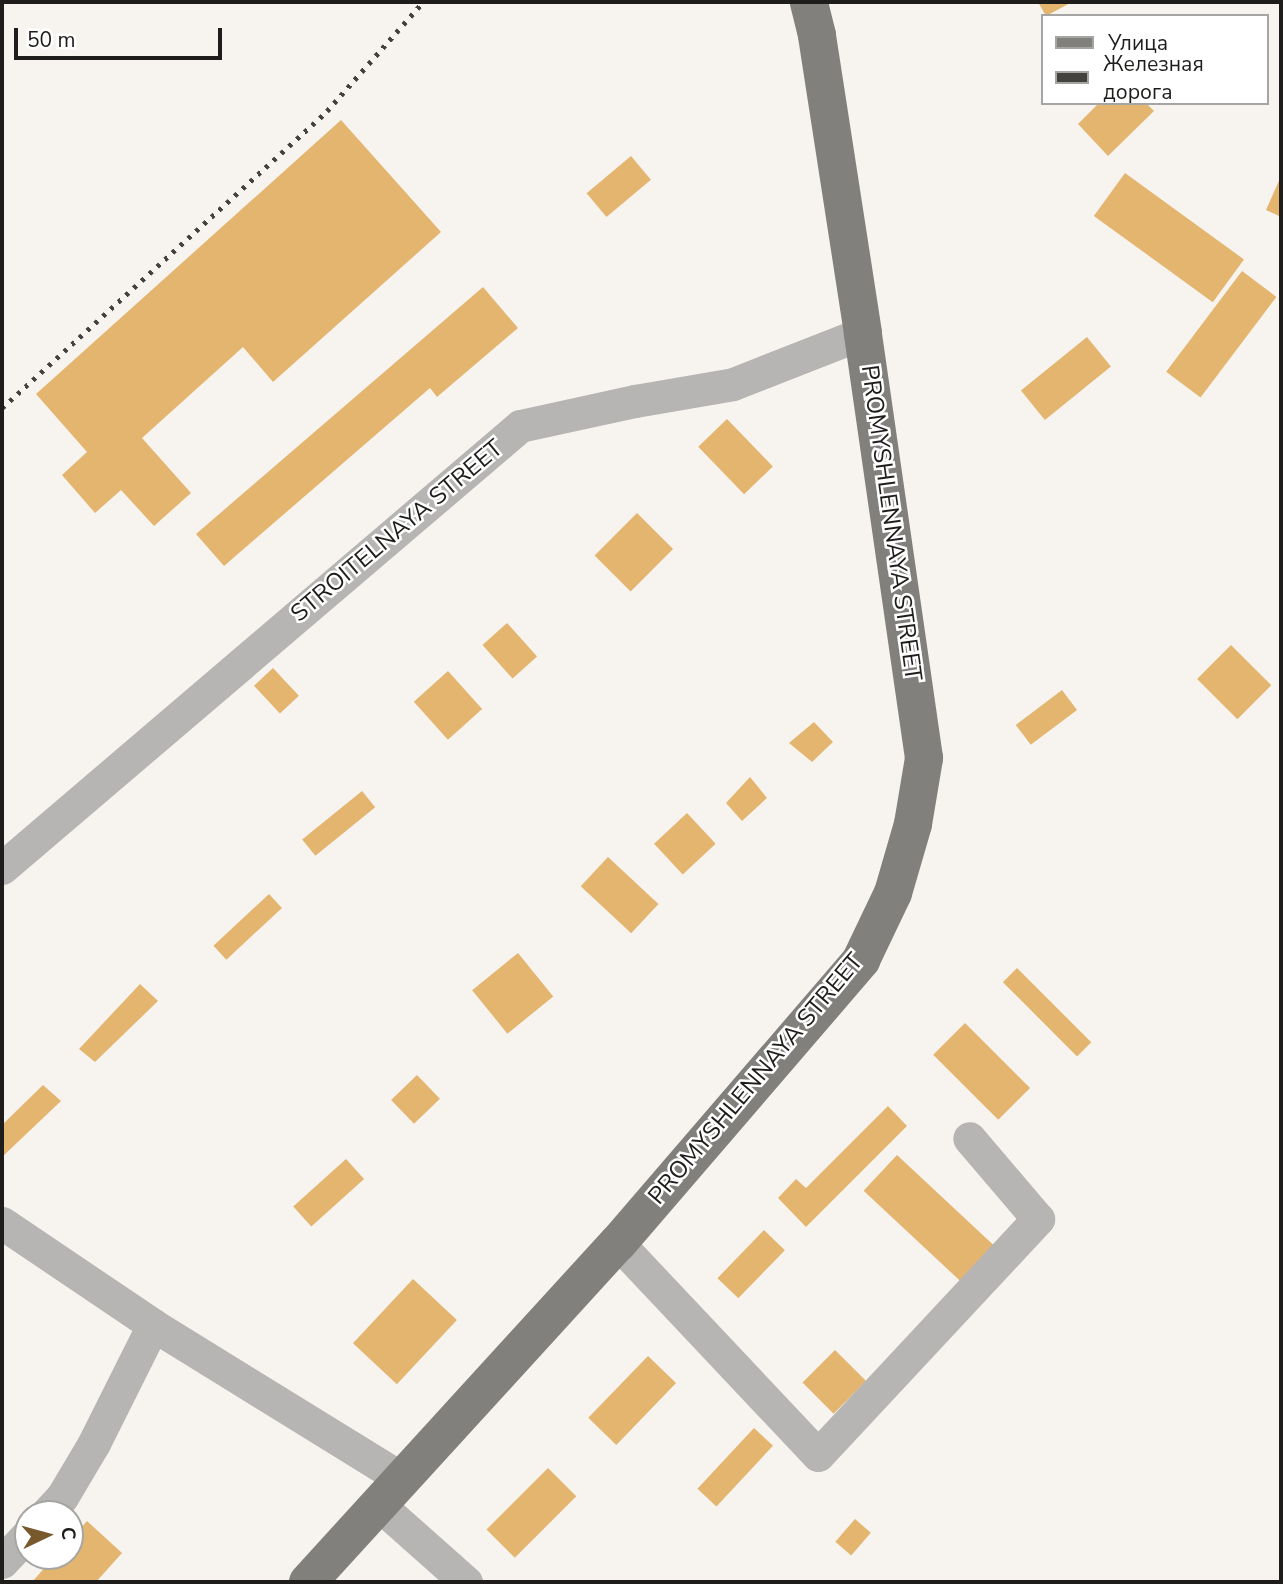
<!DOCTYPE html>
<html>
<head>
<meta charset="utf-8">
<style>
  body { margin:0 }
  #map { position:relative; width:1283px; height:1584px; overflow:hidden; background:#f7f4f0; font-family:"Nunito Sans",sans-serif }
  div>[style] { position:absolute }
  .building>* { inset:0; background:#e4b56f; transform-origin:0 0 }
  .minor>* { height:33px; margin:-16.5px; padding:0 16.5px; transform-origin:16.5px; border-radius:16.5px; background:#b6b5b3 }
  .major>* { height:38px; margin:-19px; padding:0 19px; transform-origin:19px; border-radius:19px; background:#82807d }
  .rail>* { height:5px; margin-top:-2.5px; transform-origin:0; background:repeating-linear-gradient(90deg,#43423f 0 3.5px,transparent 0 10.5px) }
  span { translate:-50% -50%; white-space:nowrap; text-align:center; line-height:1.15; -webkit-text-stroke:5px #fff; paint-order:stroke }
  .street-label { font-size:24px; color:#1e1d1b }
  .frame { position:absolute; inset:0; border:4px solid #1e1d1b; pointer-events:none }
  .legend { position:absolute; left:1041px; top:14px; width:228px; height:91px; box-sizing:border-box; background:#fff; border:2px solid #a5a5a4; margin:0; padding:9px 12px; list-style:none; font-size:21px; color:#1e1d1b }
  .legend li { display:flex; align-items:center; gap:14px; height:35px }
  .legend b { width:35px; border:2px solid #a5a5a4 }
  .north { position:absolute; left:14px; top:1500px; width:70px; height:70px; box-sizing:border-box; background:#fff; border:2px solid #a5a5a4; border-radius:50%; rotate:85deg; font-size:19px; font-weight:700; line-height:28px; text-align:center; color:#1e1d1b }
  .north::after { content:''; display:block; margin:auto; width:24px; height:32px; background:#77592d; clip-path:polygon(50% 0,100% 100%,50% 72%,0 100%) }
  .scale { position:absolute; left:14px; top:28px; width:208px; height:32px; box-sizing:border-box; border:4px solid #1e1d1b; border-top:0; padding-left:9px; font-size:21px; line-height:24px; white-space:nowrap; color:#1e1d1b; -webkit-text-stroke:5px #fff; paint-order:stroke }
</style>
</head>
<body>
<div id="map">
  <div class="building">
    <div style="clip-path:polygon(1038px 2px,1072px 2px,1046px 16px)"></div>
    <div style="clip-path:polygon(1099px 103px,1146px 103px,1154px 111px,1108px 156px,1078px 124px)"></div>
    <div style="clip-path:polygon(341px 120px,441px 232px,273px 382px,243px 347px,142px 438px,191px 493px,154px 526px,121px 490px,95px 513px,62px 475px,87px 452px,36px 394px)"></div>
    <div style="left:631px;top:156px;width:31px;height:58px;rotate:50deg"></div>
    <div style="left:1125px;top:173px;width:147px;height:53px;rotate:36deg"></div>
    <div style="clip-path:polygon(1281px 176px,1281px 217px,1266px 210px)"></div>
    <div style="left:1242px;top:271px;width:43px;height:126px;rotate:37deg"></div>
    <div style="clip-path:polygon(483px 287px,518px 328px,437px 397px,430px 388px,224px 566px,196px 534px)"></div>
    <div style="left:1087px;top:337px;width:38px;height:85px;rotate:51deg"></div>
    <div style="left:727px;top:419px;width:66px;height:40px;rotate:46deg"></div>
    <div style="left:637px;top:513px;width:51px;height:60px;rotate:45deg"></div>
    <div style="left:507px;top:623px;width:45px;height:33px;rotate:48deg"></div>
    <div style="left:1231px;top:645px;width:57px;height:48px;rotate:45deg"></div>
    <div style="left:273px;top:668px;width:38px;height:26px;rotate:47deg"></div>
    <div style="left:448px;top:671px;width:51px;height:46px;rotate:48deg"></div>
    <div style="left:1062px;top:690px;width:25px;height:58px;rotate:53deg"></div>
    <div style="clip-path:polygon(814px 722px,833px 742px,812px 762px,789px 743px)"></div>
    <div style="clip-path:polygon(750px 777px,767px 798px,742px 821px,726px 803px)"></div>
    <div style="left:362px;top:791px;width:21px;height:77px;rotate:51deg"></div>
    <div style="left:687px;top:813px;width:42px;height:45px;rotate:47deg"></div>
    <div style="left:608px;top:857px;width:69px;height:40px;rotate:43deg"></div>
    <div style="left:269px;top:894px;width:19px;height:76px;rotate:47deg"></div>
    <div style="left:518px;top:953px;width:56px;height:59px;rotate:51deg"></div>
    <div style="left:1017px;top:968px;width:105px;height:20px;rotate:45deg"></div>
    <div style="clip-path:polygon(140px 984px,158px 1001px,95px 1062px,79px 1049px)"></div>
    <div style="left:965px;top:1023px;width:92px;height:45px;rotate:45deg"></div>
    <div style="left:417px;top:1075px;width:33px;height:36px;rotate:46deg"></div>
    <div style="clip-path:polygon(43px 1085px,61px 1101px,2px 1157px,2px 1125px)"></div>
    <div style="clip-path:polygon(888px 1106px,907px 1126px,806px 1227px,778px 1198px,796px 1179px,806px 1188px)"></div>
    <div style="left:897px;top:1155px;width:141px;height:49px;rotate:43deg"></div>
    <div style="left:346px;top:1159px;width:27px;height:71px;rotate:48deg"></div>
    <div style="left:764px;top:1230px;width:29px;height:67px;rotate:44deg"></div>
    <div style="left:413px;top:1279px;width:60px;height:88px;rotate:43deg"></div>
    <div style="left:835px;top:1350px;width:44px;height:46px;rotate:45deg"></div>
    <div style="left:648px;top:1356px;width:39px;height:86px;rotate:44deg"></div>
    <div style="left:754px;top:1428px;width:26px;height:83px;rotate:43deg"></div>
    <div style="left:548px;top:1468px;width:40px;height:87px;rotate:45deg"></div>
    <div style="left:855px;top:1519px;width:21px;height:30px;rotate:41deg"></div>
    <div style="clip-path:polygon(87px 1521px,122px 1553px,96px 1582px,32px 1582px,55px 1556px,70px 1556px,70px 1540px)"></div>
  </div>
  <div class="minor">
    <div style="left:2px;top:868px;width:681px;rotate:-40.47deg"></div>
    <div style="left:520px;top:426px;width:118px;rotate:-12.3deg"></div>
    <div style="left:635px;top:401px;width:99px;rotate:-9.8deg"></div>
    <div style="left:733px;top:384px;width:140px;rotate:-21.4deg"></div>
    <div style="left:2px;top:1223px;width:182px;rotate:34deg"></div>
    <div style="left:153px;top:1325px;width:291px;rotate:31.7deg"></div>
    <div style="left:618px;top:1243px;width:291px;rotate:46.7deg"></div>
    <div style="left:818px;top:1455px;width:323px;rotate:-47deg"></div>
    <div style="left:1038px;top:1219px;width:106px;rotate:-130.4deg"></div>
    <div style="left:378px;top:1504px;width:118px;rotate:41.6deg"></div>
    <div style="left:46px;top:1514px;width:23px;rotate:-47deg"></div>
    <div style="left:62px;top:1497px;width:63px;rotate:-59.3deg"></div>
    <div style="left:94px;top:1443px;width:132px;rotate:-63.4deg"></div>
    <div style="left:2px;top:1562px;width:38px;rotate:-47deg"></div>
  </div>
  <div class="major">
    <div style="left:308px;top:1582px;width:459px;rotate:-47.6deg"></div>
    <div style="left:618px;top:1243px;width:373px;rotate:-49.3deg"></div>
    <div style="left:861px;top:960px;width:74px;rotate:-64.5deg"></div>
    <div style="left:893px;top:893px;width:72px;rotate:-73.8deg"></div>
    <div style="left:913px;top:824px;width:67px;rotate:-80.5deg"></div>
    <div style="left:924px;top:758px;width:429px;rotate:-98.2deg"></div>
    <div style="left:863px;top:333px;width:302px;rotate:-98.8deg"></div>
    <div style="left:817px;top:35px;width:34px;rotate:-104deg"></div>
  </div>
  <div class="rail">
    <div style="left:2px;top:408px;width:440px;rotate:-42.4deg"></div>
    <div style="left:327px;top:111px;width:145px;rotate:-48.6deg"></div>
  </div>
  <div class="street-label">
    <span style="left:891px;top:523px;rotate:82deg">PROMYSHLENNAYA STREET</span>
    <span style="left:397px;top:531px;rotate:-40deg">STROITELNAYA STREET</span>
    <span style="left:756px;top:1079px;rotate:-50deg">PROMYSHLENNAYA STREET</span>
  </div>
  <div class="frame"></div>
  <ul class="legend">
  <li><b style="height:9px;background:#82807d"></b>Улица</li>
  <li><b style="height:9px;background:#43423f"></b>Железная дорога</li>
  </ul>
  <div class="north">С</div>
  <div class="scale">50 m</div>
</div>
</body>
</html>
